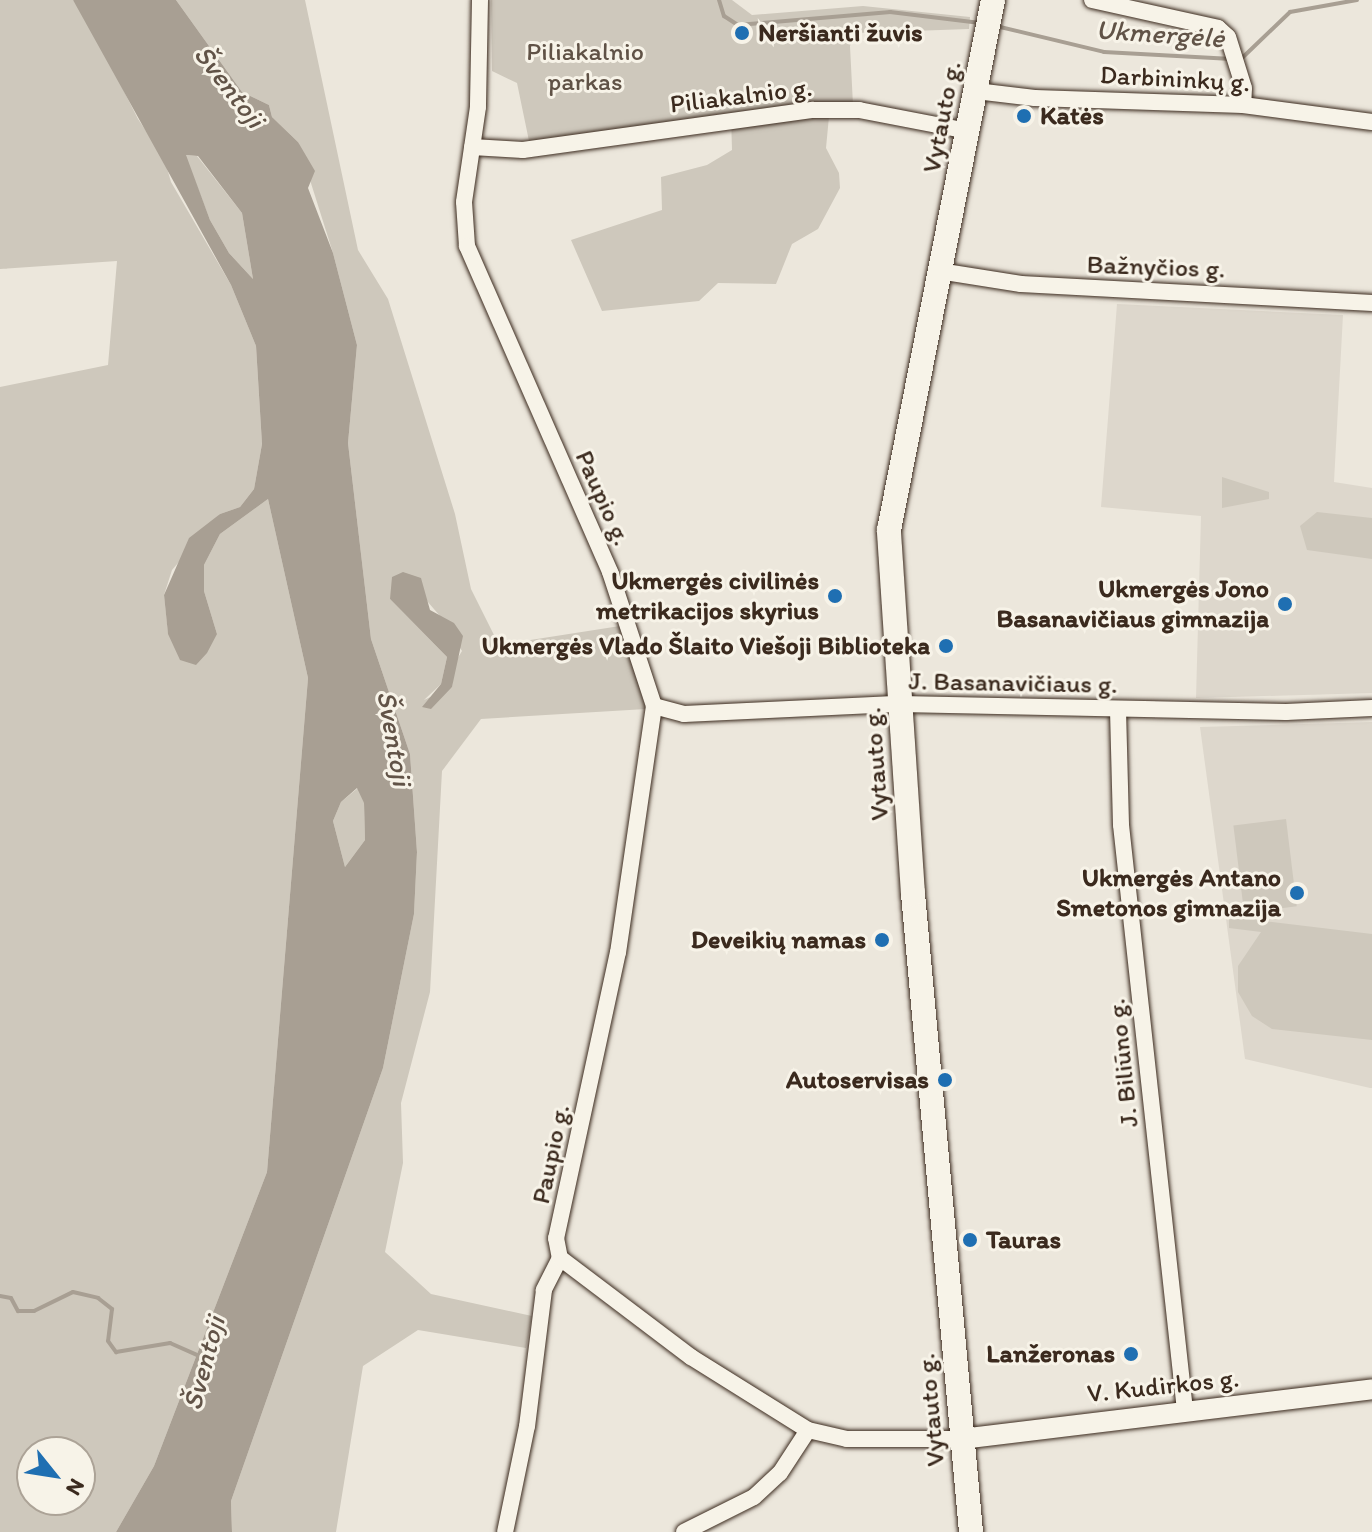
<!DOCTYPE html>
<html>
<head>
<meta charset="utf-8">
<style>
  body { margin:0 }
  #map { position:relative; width:1372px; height:1532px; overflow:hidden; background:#ece7dc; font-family:Itim,sans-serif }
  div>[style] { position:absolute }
  .built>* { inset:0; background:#ddd7cc }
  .green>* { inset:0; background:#cec8bc; transform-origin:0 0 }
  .water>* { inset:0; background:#a89f93 }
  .stream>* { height:4px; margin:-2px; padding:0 2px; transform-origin:2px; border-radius:2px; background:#a89f93 }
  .roads { filter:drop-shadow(0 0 2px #3b2a1e) drop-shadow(0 0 2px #3b2a1e) }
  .minor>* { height:16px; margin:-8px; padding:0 8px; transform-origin:8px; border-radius:8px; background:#f7f3e8 }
  .tertiary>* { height:20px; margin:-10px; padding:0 10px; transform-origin:10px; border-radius:10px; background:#f7f3e8 }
  .primary>* { height:24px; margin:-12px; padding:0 12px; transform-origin:12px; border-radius:12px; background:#f7f3e8 }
  .dots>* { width:22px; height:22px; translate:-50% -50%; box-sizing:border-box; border:4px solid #f7f3e8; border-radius:50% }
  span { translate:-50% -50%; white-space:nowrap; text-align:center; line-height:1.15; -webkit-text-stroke:6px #f7f3e8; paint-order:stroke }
  .poi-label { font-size:26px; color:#3b2a1e; font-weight:700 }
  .left { translate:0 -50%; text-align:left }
  .right { translate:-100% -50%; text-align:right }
  .park-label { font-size:26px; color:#605246 }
  .street-label { font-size:26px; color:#3b2a1e }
  .water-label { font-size:28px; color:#615347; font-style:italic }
  .north { position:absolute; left:16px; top:1436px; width:80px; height:80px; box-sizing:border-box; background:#f7f3e8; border:2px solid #aca397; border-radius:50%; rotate:120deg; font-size:22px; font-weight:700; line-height:32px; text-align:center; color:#3b2a1e }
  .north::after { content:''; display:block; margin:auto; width:28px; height:36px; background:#1f6fb2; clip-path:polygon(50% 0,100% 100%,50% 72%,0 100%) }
</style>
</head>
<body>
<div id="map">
  <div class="built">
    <div style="clip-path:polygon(1117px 304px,1343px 315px,1334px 482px,1372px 488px,1372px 693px,1196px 698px,1201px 516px,1101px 507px)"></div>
    <div style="clip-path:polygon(1372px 722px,1372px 1088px,1370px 1088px,1245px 1059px,1200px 727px)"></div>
  </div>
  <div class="green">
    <div style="clip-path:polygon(evenodd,0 0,73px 0,86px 16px,138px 119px,164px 158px,171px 182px,231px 285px,256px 346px,262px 444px,254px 489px,240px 507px,220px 514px,172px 570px,164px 595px,168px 633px,217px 634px,204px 591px,204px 565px,220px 534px,268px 499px,308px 678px,267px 1172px,154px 1466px,116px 1532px,0 1532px,0 387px,108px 365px,117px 261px,0 269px,0 0,32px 1452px,80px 1452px,80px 1500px,32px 1500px,32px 1452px)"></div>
    <div style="clip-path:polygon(evenodd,176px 0,305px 0,358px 250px,388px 299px,455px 514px,471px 589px,499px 645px,620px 626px,646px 709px,481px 719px,442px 771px,430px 992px,401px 1103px,403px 1163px,385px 1252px,431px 1294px,532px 1316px,526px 1348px,418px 1330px,363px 1366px,336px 1532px,232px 1532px,231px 1501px,383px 1068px,414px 914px,417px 852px,410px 754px,371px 639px,348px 443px,357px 345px,333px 253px,298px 142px,272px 117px,269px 105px,242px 92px,176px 0,390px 599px,427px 601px,440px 616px,462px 651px,454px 664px,452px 687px,424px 700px,441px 684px,447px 657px,390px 599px)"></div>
    <div style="clip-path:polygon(491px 0,732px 0,752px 15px,863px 6px,970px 17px,969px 29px,855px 33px,850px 46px,853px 105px,830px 106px,826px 148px,839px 173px,840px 188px,818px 229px,792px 244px,776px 284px,718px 283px,699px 301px,602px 311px,571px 240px,662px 210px,661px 177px,707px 165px,732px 150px,731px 115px,529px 141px,517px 83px,492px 71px)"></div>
    <div style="clip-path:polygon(185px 155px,197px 156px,242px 213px,253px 279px,229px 253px,210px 220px)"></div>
    <div style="clip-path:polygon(1222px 477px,1269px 492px,1269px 499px,1222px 508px)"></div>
    <div style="clip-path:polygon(1317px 512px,1372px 518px,1372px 559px,1307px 550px,1300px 526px)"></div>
    <div style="clip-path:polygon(358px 788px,364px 802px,365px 840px,345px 867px,333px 821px,341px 802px)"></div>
    <div style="left:1286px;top:819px;width:88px;height:53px;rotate:83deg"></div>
    <div style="clip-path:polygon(1229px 917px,1372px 934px,1372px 1040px,1272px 1029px,1252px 1016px,1238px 992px,1238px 966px,1261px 932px,1229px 928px)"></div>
  </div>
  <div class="water">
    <div style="clip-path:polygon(evenodd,73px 0,176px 0,242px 92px,269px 105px,272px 117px,298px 142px,315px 171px,308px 188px,333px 253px,357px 345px,348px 443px,371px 639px,410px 754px,417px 852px,414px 914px,383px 1068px,231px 1501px,232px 1532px,116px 1532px,154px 1466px,267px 1172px,308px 678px,268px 499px,220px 534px,204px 565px,204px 591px,217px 634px,207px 653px,196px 665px,180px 660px,168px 634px,164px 595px,189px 538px,220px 514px,240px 507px,254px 489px,262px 444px,256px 346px,231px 285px,73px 0,186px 155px,198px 156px,242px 213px,253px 279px,229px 253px,210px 220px,186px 155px,73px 0,357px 788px,364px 803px,365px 840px,345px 867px,333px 821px,341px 802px,357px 788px)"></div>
    <div style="clip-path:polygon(403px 572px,421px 578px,430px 610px,454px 623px,463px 636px,452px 687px,431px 709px,422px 707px,441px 684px,447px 657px,390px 599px,392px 577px)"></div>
  </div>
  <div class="stream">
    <div style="left:719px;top:0;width:17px;rotate:73deg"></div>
    <div style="left:724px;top:16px;width:17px;rotate:33deg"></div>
    <div style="left:738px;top:25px;width:153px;rotate:-4.9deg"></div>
    <div style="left:890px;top:12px;width:91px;rotate:7deg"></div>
    <div style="left:996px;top:26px;width:111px;rotate:13.5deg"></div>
    <div style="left:1104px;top:52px;width:128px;rotate:3.1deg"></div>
    <div style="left:1241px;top:59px;width:68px;rotate:-43.8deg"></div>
    <div style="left:1290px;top:12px;width:68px;rotate:-10.2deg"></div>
    <div style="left:0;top:1296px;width:11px;rotate:10deg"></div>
    <div style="left:11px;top:1298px;width:15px;rotate:62deg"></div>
    <div style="left:18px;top:1311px;width:16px"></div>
    <div style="left:34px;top:1311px;width:43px;rotate:-26deg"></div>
    <div style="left:73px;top:1292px;width:26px;rotate:13deg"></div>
    <div style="left:98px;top:1298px;width:18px;rotate:38deg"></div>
    <div style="left:112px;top:1309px;width:32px;rotate:97deg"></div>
    <div style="left:108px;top:1341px;width:14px;rotate:54deg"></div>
    <div style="left:116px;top:1352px;width:55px;rotate:-9.5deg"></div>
    <div style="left:170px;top:1343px;width:30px;rotate:24deg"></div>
  </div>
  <div class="roads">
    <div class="minor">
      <div style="left:480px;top:0;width:107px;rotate:91.1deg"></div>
      <div style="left:478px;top:107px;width:96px;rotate:98.4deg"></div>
      <div style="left:464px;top:202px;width:44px;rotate:86.1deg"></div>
      <div style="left:467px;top:246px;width:356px;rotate:66.3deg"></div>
      <div style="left:610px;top:572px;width:141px;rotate:71.8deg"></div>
      <div style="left:654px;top:706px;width:249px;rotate:98.3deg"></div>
      <div style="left:618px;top:952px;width:293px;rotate:102.2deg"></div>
      <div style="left:556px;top:1238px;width:20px;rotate:79deg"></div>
      <div style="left:560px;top:1258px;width:36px;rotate:117deg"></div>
      <div style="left:544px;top:1290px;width:137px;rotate:97.1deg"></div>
      <div style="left:527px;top:1426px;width:108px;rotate:101.7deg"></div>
      <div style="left:1092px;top:0;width:129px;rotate:12.5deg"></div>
      <div style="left:1218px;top:28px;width:13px;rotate:42deg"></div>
      <div style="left:1228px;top:37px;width:53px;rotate:72.6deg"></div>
      <div style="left:1244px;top:88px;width:17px;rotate:93deg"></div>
      <div style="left:976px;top:91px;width:59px;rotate:6.8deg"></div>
      <div style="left:1035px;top:98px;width:208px;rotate:1.9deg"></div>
      <div style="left:1243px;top:105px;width:130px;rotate:7.5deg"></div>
      <div style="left:472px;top:147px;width:51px;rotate:3.4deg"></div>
      <div style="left:523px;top:150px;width:293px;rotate:-7.9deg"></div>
      <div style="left:813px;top:110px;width:46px"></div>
      <div style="left:859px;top:110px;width:111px;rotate:10.9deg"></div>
      <div style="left:939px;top:271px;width:83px;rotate:9deg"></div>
      <div style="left:1021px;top:284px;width:352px;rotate:3.1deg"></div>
      <div style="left:654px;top:706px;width:31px;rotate:15deg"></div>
      <div style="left:684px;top:714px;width:216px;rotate:-2.7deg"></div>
      <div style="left:900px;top:704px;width:386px;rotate:1.2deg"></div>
      <div style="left:1286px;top:712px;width:86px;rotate:-2.7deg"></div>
      <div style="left:1118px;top:710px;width:115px;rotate:88.5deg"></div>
      <div style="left:1121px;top:825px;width:588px;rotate:83.76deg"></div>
      <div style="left:560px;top:1258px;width:164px;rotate:37.1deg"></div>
      <div style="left:691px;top:1357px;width:138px;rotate:32deg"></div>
      <div style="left:808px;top:1430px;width:40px;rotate:13deg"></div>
      <div style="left:847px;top:1439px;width:114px"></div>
      <div style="left:684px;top:1532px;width:78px;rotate:-26.6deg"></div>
      <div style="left:754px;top:1497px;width:35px;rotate:-43deg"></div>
      <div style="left:780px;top:1473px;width:51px;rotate:-56.9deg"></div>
    </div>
    <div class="tertiary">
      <div style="left:961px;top:1439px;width:414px;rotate:-6.9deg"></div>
    </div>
    <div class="primary">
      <div style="left:971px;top:1532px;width:641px;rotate:-95.19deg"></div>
      <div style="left:913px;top:894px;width:365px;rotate:-93.8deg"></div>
      <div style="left:889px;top:530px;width:540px;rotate:-78.9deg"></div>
    </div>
  </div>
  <div class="dots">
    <div style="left:742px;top:33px;background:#1f6fb2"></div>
    <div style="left:1024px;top:116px;background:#1f6fb2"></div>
    <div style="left:835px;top:596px;background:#1f6fb2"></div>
    <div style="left:1285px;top:604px;background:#1f6fb2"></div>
    <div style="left:946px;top:646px;background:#1f6fb2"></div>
    <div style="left:1297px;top:893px;background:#1f6fb2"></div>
    <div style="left:882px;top:940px;background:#1f6fb2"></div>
    <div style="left:945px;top:1080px;background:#1f6fb2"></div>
    <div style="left:970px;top:1240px;background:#1f6fb2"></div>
    <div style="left:1131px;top:1354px;background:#1f6fb2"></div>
  </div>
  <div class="poi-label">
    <span class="left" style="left:758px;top:33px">Neršianti žuvis</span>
    <span class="left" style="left:1040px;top:116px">Katės</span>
    <span class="right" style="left:819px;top:596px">Ukmergės civilinės<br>metrikacijos skyrius</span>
    <span class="right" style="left:1269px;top:604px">Ukmergės Jono<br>Basanavičiaus gimnazija</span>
    <span class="right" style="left:930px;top:646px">Ukmergės Vlado Šlaito Viešoji Biblioteka</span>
    <span class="right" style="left:1281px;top:893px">Ukmergės Antano<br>Smetonos gimnazija</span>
    <span class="right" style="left:866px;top:940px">Deveikių namas</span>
    <span class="right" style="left:929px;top:1080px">Autoservisas</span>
    <span class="left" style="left:986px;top:1240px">Tauras</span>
    <span class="right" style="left:1115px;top:1354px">Lanžeronas</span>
  </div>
  <div class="park-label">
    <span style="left:585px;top:67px">Piliakalnio<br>parkas</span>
  </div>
  <div class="street-label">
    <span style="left:1175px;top:79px;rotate:3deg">Darbininkų g.</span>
    <span style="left:741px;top:96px;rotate:-7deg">Piliakalnio g.</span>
    <span style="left:942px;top:117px;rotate:-79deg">Vytauto g.</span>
    <span style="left:1156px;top:267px;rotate:2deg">Bažnyčios g.</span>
    <span style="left:603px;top:498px;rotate:66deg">Paupio g.</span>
    <span style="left:1013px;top:683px;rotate:1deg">J. Basanavičiaus g.</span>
    <span style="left:876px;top:764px;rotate:-94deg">Vytauto g.</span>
    <span style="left:1123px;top:1063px;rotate:-96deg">J. Biliūno g.</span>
    <span style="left:551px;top:1154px;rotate:-78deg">Paupio g.</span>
    <span style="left:1163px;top:1386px;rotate:-6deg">V. Kudirkos g.</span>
    <span style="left:931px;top:1410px;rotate:-95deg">Vytauto g.</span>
  </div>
  <div class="water-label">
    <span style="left:1160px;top:33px;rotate:4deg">Ukmergėlė</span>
    <span style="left:230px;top:86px;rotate:52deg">Šventoji</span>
    <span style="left:395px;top:738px;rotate:80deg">Šventoji</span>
    <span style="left:203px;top:1363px;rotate:-75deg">Šventoji</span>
  </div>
  <div class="north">N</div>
</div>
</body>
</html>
